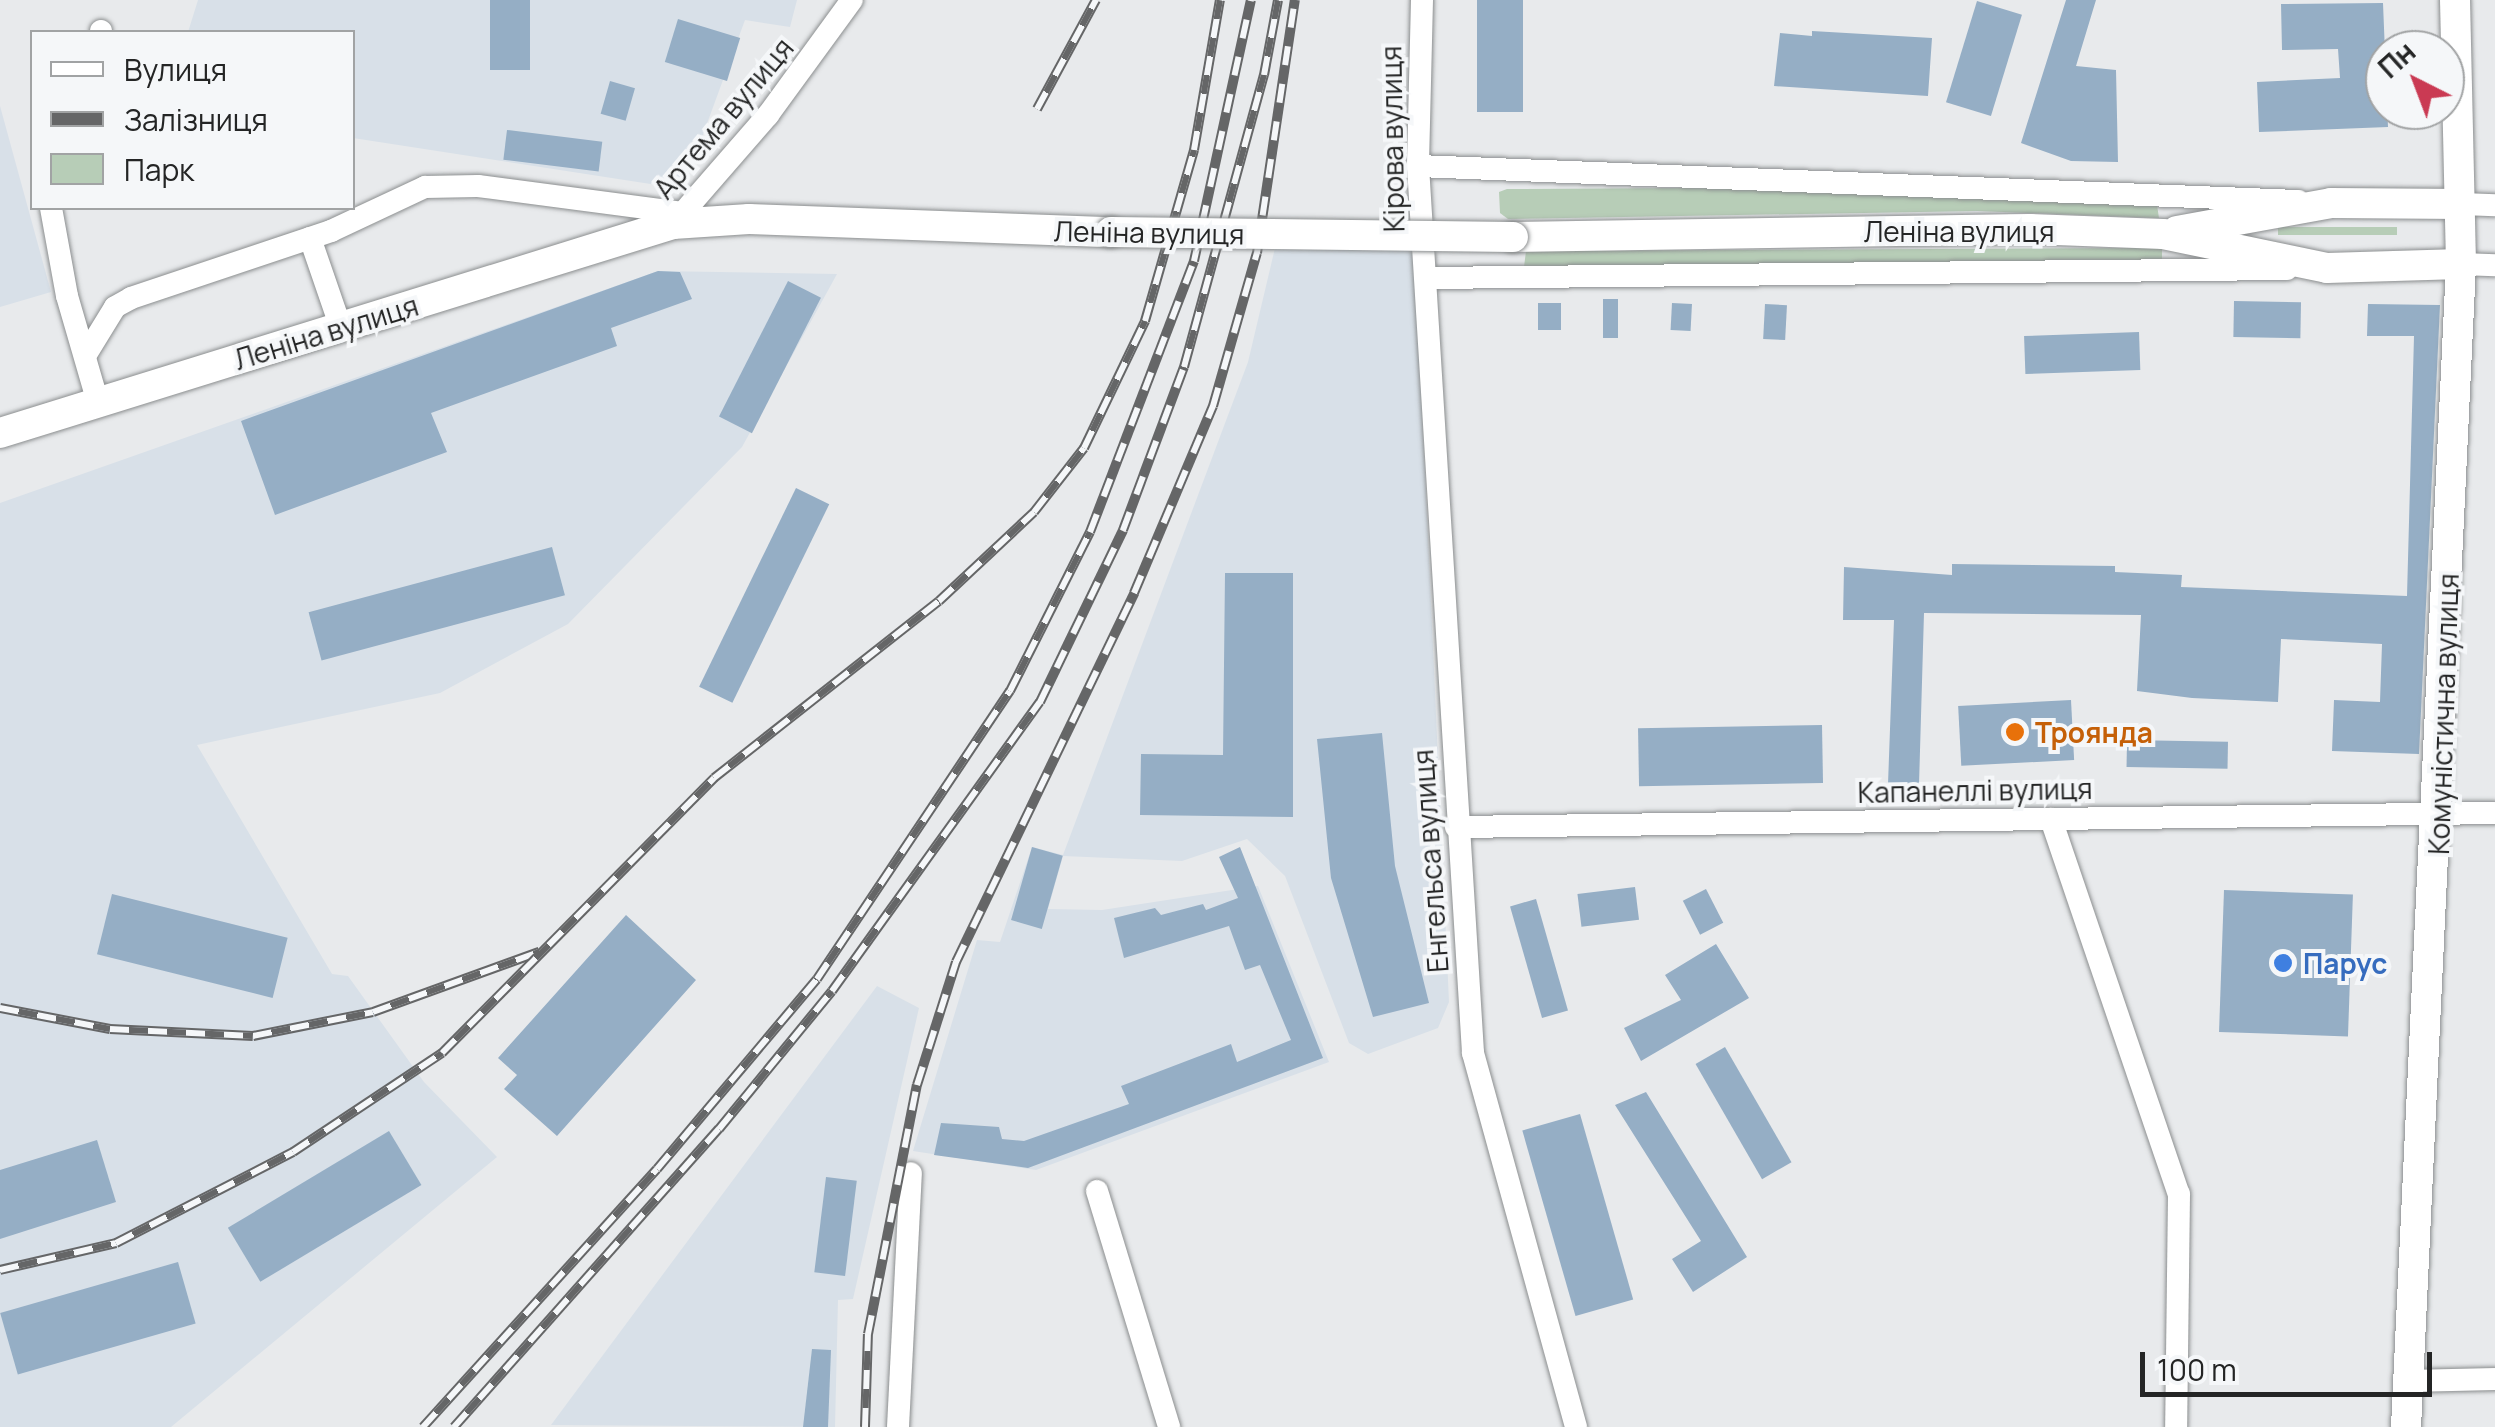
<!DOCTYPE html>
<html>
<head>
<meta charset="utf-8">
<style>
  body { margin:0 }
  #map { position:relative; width:2495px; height:1427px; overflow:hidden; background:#e8eaec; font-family:Manrope,sans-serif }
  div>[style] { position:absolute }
  .built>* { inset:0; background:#d8e0e8 }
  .green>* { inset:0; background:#b7cdb7; transform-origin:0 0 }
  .building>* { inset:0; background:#95aec5; transform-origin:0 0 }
  .roads { filter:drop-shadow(0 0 2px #8b8e8f) drop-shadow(0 0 2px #8b8e8f) }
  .minor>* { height:22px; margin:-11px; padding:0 11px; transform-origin:11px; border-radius:11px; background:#fff }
  .major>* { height:30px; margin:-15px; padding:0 15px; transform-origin:15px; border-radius:15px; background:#fff }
  .rail>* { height:10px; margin-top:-5px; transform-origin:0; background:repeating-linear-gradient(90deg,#f5f7f9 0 19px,#656667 0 38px); box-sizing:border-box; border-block:2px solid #656667 }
  .bridges { filter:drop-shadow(0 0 2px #8b8e8f) drop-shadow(0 0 2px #8b8e8f) }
  .major-bridge>* { height:30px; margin:-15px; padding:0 15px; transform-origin:15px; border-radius:15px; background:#fff }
  .dots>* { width:28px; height:28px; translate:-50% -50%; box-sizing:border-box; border:5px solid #f5f7f9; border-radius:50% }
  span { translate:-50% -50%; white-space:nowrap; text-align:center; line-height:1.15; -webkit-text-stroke:8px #f5f7f9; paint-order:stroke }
  .street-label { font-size:28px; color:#242525 }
  .food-label { font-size:28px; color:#c56008; font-weight:700 }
  .left { translate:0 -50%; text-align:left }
  .shop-label { font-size:28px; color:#366cbe; font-weight:700 }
  .legend { position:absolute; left:30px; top:30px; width:325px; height:180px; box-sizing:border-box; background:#f5f7f9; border:2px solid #a1a3a4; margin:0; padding:12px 18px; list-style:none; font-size:30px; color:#242525 }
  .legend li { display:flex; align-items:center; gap:20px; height:50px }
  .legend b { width:50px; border:2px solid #a1a3a4 }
  .north { position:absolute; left:2365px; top:30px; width:100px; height:100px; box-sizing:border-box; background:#f5f7f9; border:2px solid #a1a3a4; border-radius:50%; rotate:318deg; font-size:28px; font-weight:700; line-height:40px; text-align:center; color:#242525 }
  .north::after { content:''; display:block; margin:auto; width:35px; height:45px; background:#ca3a53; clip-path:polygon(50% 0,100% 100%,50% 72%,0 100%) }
  .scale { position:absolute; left:2140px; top:1352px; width:292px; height:45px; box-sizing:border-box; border:5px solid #242525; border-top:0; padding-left:12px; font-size:30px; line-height:35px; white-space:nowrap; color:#242525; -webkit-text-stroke:8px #f5f7f9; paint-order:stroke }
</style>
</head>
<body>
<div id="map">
  <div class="built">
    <div style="clip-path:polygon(198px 0,797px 0,790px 27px,745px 20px,683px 189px,353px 138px,352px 32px,188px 32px)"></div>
    <div style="clip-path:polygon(0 106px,51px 292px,0 307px)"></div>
    <div style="clip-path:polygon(1275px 248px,1415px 250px,1449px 1002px,1438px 1028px,1368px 1054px,1349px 1043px,1285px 876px,1247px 839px,1182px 861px,1063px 856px,1048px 909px,1102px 910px,1258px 886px,1329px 1062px,1036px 1170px,913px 1151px,977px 940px,1000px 942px,1032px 847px,1063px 855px,1248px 362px)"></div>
    <div style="clip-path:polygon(658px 271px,837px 274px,742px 447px,568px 624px,440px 693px,197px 745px,332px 974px,348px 976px,424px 1082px,497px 1157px,171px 1427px,0 1427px,0 503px)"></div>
    <div style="clip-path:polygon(877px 986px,919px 1008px,853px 1299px,838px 1300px,835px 1427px,551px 1425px)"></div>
  </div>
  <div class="green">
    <div style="clip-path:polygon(1689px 188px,1976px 194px,2157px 205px,2159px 218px,1977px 211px,1508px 219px,1500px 213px,1499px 192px,1507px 189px)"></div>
    <div style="left:2278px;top:227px;width:119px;height:8px"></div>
    <div style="clip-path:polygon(2162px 248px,2162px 261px,1524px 267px,1526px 251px)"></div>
  </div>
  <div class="building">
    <div style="left:490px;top:0;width:40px;height:70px"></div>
    <div style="left:1477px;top:0;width:46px;height:112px"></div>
    <div style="clip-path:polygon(2066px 0,2096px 0,2076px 66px,2116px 70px,2118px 162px,2071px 161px,2021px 143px)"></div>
    <div style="left:1977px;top:1px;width:47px;height:106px;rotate:17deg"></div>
    <div style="clip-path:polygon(2383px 3px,2388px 127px,2259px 132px,2257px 82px,2340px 78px,2338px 49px,2282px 50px,2281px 4px)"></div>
    <div style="left:678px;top:19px;width:65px;height:45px;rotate:17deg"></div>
    <div style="clip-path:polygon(1812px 31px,1932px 38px,1928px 96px,1774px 86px,1780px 33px,1812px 36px)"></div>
    <div style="left:610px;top:81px;width:26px;height:34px;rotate:16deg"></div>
    <div style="left:507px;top:130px;width:96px;height:30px;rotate:7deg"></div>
    <div style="clip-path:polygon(658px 271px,680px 272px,692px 299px,611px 328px,617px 346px,431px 413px,447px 452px,275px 515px,241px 421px)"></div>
    <div style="left:788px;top:281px;width:37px;height:152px;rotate:27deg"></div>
    <div style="left:1603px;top:299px;width:15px;height:39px"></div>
    <div style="left:2234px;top:301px;width:67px;height:36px;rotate:1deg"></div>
    <div style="left:1538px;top:303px;width:23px;height:27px"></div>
    <div style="left:1672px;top:303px;width:20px;height:27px;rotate:3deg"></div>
    <div style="left:1765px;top:304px;width:22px;height:35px;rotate:3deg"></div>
    <div style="clip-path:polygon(2368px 304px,2440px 305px,2419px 754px,2332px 751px,2334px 700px,2380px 702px,2382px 644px,2281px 639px,2278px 702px,2192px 698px,2137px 691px,2141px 615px,1924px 613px,1919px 785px,1888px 784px,1894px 620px,1843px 620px,1844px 567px,1952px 575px,1952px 564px,2115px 566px,2115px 572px,2182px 575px,2181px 587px,2407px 596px,2414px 336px,2367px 336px)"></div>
    <div style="left:2139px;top:332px;width:38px;height:115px;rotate:88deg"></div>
    <div style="left:796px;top:488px;width:37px;height:221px;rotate:26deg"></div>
    <div style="left:552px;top:547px;width:50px;height:252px;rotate:75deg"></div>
    <div style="clip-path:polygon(1225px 573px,1293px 573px,1293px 817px,1140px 815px,1141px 754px,1223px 755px)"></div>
    <div style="left:2071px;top:700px;width:60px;height:113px;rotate:87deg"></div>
    <div style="left:1822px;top:725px;width:58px;height:184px;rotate:89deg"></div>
    <div style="clip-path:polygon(1382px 733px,1395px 866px,1429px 1003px,1373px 1017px,1331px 878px,1317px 739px)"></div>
    <div style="left:2127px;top:740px;width:101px;height:27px;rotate:1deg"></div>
    <div style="left:1032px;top:847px;width:32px;height:76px;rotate:16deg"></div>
    <div style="clip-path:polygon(1240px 847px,1323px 1058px,1028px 1168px,934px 1155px,941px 1123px,999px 1127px,1002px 1139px,1024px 1141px,1129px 1104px,1121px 1086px,1231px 1044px,1237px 1062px,1291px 1040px,1260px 965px,1245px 970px,1229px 926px,1124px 958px,1114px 918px,1155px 908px,1161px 915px,1203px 904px,1206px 910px,1238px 898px,1219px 857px)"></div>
    <div style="left:1635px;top:887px;width:33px;height:58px;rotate:83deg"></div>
    <div style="left:1706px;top:889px;width:38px;height:26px;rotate:63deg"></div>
    <div style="left:2224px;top:890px;width:129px;height:142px;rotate:2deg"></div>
    <div style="left:112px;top:894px;width:181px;height:62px;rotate:14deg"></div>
    <div style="left:1536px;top:899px;width:116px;height:27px;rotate:74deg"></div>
    <div style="clip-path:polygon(626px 915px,696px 980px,557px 1136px,504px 1089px,517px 1075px,498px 1058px)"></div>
    <div style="clip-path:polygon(1716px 944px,1749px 998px,1641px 1061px,1624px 1028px,1681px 1000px,1665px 975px)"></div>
    <div style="left:1725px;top:1047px;width:133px;height:34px;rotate:60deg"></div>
    <div style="clip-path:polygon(1646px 1092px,1747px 1257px,1693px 1292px,1672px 1259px,1701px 1241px,1615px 1105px)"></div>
    <div style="left:1580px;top:1114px;width:193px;height:60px;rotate:74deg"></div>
    <div style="left:389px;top:1131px;width:63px;height:188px;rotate:59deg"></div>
    <div style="clip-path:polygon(97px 1140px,116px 1202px,0 1239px,0 1170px)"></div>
    <div style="left:826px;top:1177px;width:31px;height:96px;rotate:7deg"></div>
    <div style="left:178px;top:1262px;width:64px;height:185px;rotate:74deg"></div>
    <div style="clip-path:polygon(812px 1349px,831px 1350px,828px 1427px,803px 1427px)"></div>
  </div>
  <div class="roads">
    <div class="minor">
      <div style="left:1422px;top:0;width:166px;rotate:91.4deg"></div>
      <div style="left:1418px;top:166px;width:889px;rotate:86.45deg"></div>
      <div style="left:1473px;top:1053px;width:388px;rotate:74.6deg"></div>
      <div style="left:101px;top:32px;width:1px;rotate:-90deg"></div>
      <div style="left:1418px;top:166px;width:881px;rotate:2.28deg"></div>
      <div style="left:2462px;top:204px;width:33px;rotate:2deg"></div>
      <div style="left:51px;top:208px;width:89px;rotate:79.7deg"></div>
      <div style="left:67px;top:296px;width:111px;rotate:73.8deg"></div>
      <div style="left:675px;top:222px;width:142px;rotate:-49deg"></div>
      <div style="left:768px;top:115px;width:142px;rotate:-53.9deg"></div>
      <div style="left:310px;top:238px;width:95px;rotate:71deg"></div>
      <div style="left:2461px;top:264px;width:34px;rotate:2deg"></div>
      <div style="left:1426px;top:278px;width:861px;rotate:-0.6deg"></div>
      <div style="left:85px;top:356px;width:57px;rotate:-58.5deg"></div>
      <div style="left:115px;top:307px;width:18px;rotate:-29deg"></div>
      <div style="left:131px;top:298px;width:211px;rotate:-18.5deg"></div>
      <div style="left:331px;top:231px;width:104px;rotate:-25.1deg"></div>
      <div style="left:425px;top:187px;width:53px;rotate:-1.1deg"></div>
      <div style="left:478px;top:186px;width:208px;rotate:7.5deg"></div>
      <div style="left:2051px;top:819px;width:396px;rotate:71.2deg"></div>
      <div style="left:2179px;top:1194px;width:233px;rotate:90.7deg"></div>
      <div style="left:1456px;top:827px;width:1039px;rotate:-0.77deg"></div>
      <div style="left:1097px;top:1191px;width:247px;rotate:73deg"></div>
      <div style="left:2409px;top:1381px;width:86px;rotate:-1.3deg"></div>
      <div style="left:898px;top:1427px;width:254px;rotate:-87.1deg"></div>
    </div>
    <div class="major">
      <div style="left:2177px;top:231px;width:157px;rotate:-10.3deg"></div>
      <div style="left:2331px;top:203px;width:131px;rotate:0.4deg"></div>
      <div style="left:1513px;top:237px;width:517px;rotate:-0.89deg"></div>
      <div style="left:2030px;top:229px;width:133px;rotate:2.2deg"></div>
      <div style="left:2163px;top:234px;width:167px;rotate:11.7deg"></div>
      <div style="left:2327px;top:268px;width:134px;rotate:-1.7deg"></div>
      <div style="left:0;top:433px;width:705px;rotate:-17.25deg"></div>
      <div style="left:673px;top:224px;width:76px;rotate:-3.8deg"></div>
      <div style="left:749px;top:219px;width:362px;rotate:2.1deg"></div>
      <div style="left:2406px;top:1427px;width:1164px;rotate:-87.29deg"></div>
      <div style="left:2461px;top:264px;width:264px;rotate:-91.3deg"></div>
    </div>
  </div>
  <div class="rail">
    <div style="left:1037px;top:109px;width:124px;rotate:-61.6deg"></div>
    <div style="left:0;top:1008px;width:112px;rotate:10.8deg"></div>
    <div style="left:110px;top:1029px;width:143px;rotate:2.8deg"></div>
    <div style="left:253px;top:1036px;width:122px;rotate:-11.3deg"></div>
    <div style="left:373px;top:1012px;width:177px;rotate:-19.9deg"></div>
    <div style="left:0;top:1270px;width:119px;rotate:-13.1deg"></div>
    <div style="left:116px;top:1243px;width:199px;rotate:-27.2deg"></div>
    <div style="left:293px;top:1152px;width:179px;rotate:-33.6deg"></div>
    <div style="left:442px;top:1053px;width:387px;rotate:-45.3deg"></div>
    <div style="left:714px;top:778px;width:286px;rotate:-38.2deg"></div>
    <div style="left:939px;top:601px;width:130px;rotate:-43.1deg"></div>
    <div style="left:1034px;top:512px;width:81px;rotate:-52deg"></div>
    <div style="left:1084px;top:448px;width:141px;rotate:-64.3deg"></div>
    <div style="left:1145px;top:321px;width:178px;rotate:-74deg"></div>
    <div style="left:1194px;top:150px;width:152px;rotate:-80.2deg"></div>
    <div style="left:423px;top:1427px;width:348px;rotate:-47.8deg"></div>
    <div style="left:657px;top:1169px;width:248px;rotate:-49.9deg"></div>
    <div style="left:817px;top:979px;width:347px;rotate:-56.2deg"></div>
    <div style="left:1010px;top:691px;width:178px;rotate:-63.3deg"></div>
    <div style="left:1090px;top:532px;width:290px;rotate:-69deg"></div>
    <div style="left:1194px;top:261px;width:267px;rotate:-77.7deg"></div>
    <div style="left:454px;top:1427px;width:399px;rotate:-48.4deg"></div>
    <div style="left:719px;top:1129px;width:178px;rotate:-50.7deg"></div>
    <div style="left:832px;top:991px;width:356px;rotate:-54.3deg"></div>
    <div style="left:1040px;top:702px;width:191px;rotate:-64.2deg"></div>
    <div style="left:1123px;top:530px;width:174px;rotate:-69.5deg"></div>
    <div style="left:1184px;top:367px;width:303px;rotate:-74.7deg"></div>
    <div style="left:1264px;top:75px;width:76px;rotate:-79.4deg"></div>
    <div style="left:865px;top:1427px;width:93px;rotate:-88.2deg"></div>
    <div style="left:868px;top:1334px;width:254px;rotate:-78.9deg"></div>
    <div style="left:917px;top:1085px;width:129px;rotate:-72.4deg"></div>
    <div style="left:956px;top:962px;width:410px;rotate:-64.2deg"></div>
    <div style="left:1134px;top:593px;width:203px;rotate:-67.1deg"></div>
    <div style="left:1213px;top:406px;width:159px;rotate:-74deg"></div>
    <div style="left:1257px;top:253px;width:256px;rotate:-81.5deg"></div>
  </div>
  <div class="bridges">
    <div class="major-bridge">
      <div style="left:1111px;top:232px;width:402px;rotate:0.7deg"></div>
    </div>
  </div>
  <div class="dots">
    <div style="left:2015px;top:732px;background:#e8710a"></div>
    <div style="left:2283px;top:963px;background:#3f7fe0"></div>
  </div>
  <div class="street-label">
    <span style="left:723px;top:118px;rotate:-50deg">Артема вулиця</span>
    <span style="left:1392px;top:139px;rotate:-91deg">Кірова вулиця</span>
    <span style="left:1959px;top:231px">Леніна вулиця</span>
    <span style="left:1149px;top:232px;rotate:1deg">Леніна вулиця</span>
    <span style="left:326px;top:332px;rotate:-17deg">Леніна вулиця</span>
    <span style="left:2443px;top:714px;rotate:-88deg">Комуністична вулиця</span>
    <span style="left:1975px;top:790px;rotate:-1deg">Капанеллі вулиця</span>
    <span style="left:1430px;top:861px;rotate:-94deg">Енгельса вулиця</span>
  </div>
  <div class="food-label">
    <span class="left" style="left:2035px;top:732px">Троянда</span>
  </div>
  <div class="shop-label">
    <span class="left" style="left:2303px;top:963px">Парус</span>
  </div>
  <ul class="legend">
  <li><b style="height:12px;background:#fff"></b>Вулиця</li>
  <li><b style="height:12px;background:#656667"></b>Залізниця</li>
  <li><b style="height:28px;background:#b7cdb7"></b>Парк</li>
  </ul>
  <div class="north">Пн</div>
  <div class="scale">100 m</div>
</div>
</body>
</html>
